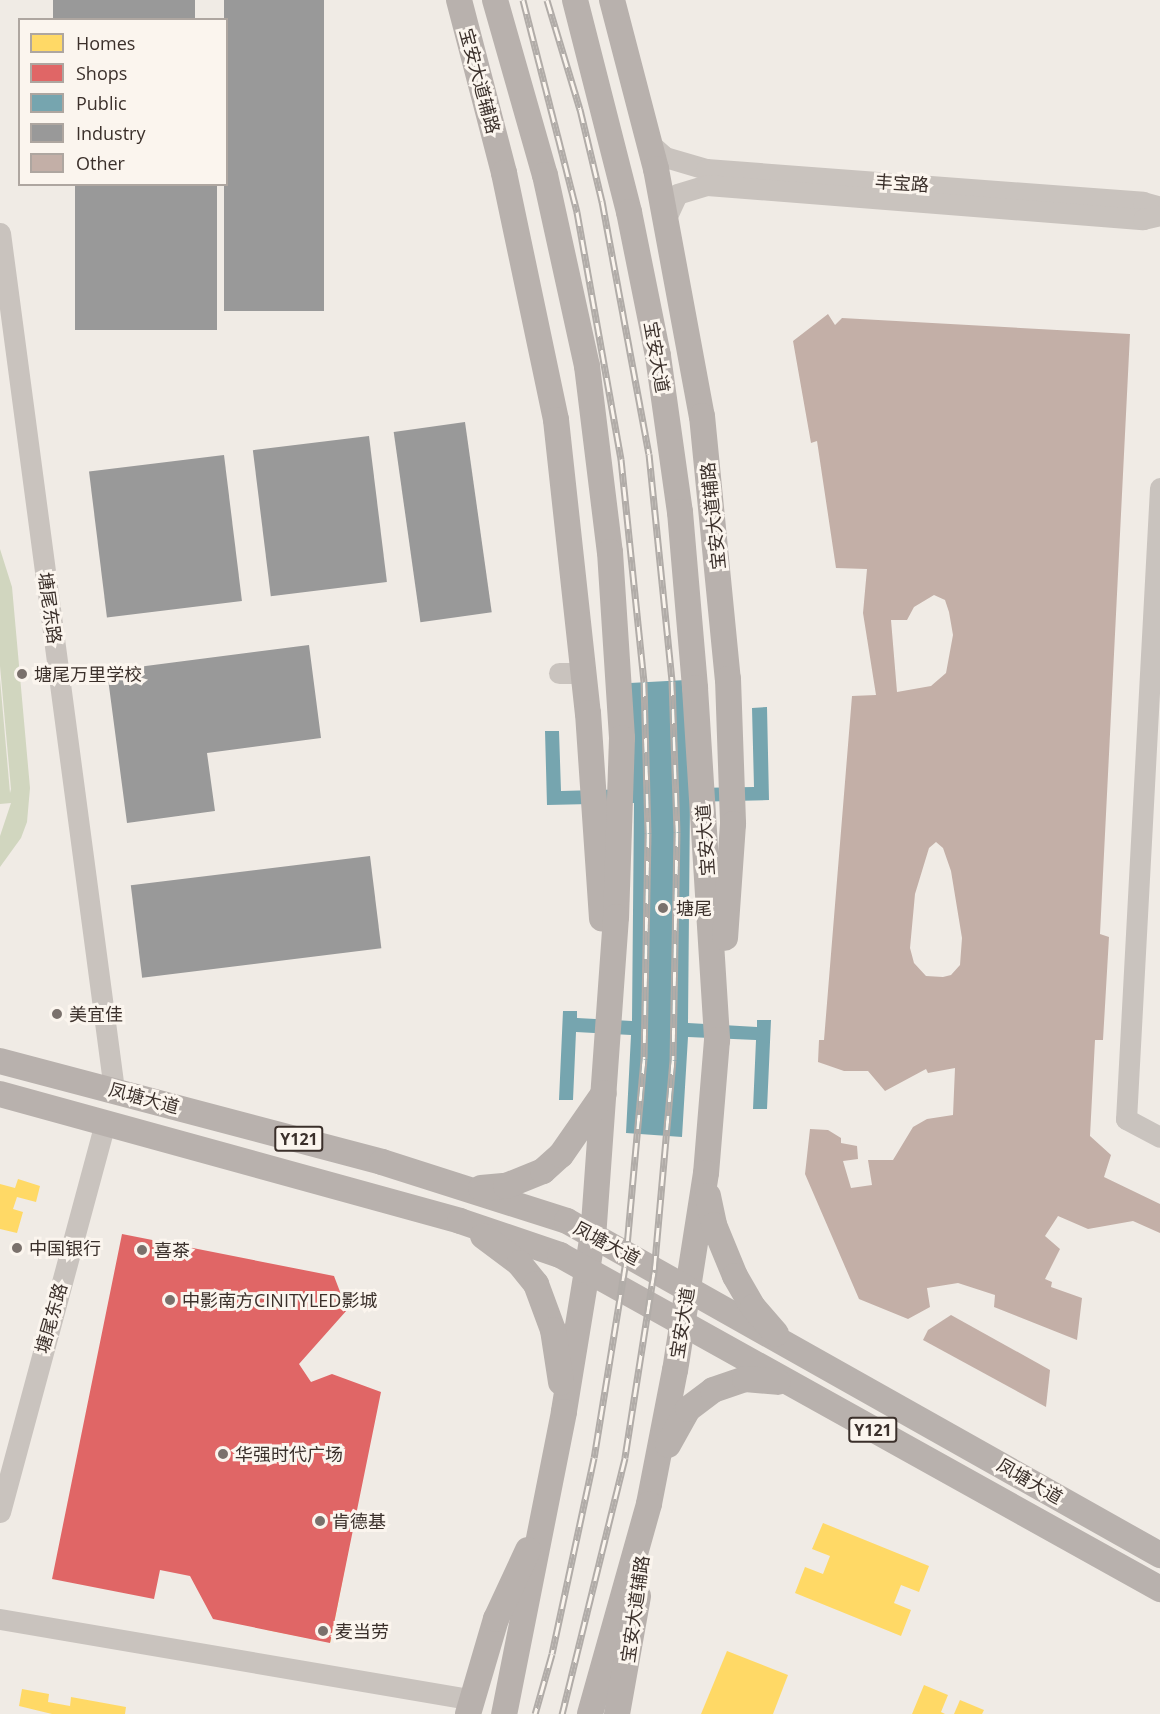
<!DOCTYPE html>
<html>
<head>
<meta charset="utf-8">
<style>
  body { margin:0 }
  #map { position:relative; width:1160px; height:1714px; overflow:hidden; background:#f0ebe5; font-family:"Open Sans","Noto Sans SC",sans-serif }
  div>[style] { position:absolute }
  .green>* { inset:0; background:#d1d6bf }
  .homes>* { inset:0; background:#ffd966; transform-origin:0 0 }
  .shops>* { inset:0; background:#e06666 }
  .public>* { inset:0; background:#76a5af }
  .industry>* { inset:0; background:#999; transform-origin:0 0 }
  .building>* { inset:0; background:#c3afa7 }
  .minor>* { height:21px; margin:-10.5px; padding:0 10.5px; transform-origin:10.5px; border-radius:10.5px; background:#c9c3be }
  .major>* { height:26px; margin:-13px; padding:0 13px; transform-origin:13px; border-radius:13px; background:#b8b1ad }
  .rail>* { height:7px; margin-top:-3.5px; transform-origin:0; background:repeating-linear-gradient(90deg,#fbf5ee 0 14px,#b1aca8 0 28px); box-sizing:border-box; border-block:2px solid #b1aca8 }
  .dots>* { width:16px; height:16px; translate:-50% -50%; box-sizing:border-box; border:3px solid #fbf5ee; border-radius:50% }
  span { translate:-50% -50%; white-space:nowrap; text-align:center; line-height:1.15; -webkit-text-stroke:6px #fbf5ee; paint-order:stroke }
  .shield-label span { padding:2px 4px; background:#fbf5ee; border:2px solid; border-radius:4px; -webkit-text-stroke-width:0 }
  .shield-label { font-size:16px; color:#3b302b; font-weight:700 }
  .street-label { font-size:18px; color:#3b302b }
  .poi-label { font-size:18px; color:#3b302b }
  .left { translate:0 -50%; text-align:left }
  .legend { position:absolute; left:18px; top:18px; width:210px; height:168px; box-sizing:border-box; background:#fbf5ee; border:2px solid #aea6a0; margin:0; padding:8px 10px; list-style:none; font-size:18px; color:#3b302b }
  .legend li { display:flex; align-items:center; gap:12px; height:30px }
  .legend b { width:30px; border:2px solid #aea6a0 }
</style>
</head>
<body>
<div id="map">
  <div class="green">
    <div style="clip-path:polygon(0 549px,12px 587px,30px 788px,27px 822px,21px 838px,0 867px,0 836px,11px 803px,0 804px,0 679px,10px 793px,11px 789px,0 666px)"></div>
  </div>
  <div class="homes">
    <div style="clip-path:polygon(18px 1179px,40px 1186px,36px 1202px,17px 1197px,13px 1209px,23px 1212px,17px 1233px,0 1229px,0 1184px,15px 1188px)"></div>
    <div style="clip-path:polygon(92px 1407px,152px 1418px,145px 1457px,129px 1454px,114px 1542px,130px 1544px,123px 1584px,63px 1573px)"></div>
    <div style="left:290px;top:1504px;width:66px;height:128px;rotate:11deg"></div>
    <div style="clip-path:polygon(823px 1523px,929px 1566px,919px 1592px,901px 1585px,894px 1603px,911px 1610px,901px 1636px,795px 1593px,805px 1567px,823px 1574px,830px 1556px,812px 1549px)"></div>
    <div style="clip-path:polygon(727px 1651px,788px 1675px,773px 1714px,701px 1714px)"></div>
    <div style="clip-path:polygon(924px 1685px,948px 1695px,941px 1712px,945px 1714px,912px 1714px)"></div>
    <div style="clip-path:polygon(22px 1689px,49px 1694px,48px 1702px,70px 1706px,71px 1697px,126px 1707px,125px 1714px,52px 1714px,19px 1706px)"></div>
    <div style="clip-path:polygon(960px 1700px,984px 1710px,982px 1714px,954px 1714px)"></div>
  </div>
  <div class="shops">
    <div style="clip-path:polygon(122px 1234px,334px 1276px,347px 1310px,299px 1364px,311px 1382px,332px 1374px,381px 1392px,330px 1643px,213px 1619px,190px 1576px,160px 1570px,154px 1599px,52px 1579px)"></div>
  </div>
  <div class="public">
    <div style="clip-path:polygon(686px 680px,690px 788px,754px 787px,752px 708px,767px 707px,769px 800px,690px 802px,688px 1023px,757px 1027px,757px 1020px,771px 1020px,767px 1109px,753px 1109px,756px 1040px,688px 1037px,682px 1137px,626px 1133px,631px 1035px,576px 1032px,573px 1100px,559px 1100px,563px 1011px,577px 1011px,577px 1018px,632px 1021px,634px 803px,547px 805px,545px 731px,559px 731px,561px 791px,633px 789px,630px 683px)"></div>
  </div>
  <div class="industry">
    <div style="left:53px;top:0;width:142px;height:20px"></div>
    <div style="left:224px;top:0;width:100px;height:311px"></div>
    <div style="left:75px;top:184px;width:142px;height:146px"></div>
    <div style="left:465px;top:422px;width:192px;height:72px;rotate:82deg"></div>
    <div style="left:369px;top:436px;width:147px;height:117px;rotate:83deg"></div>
    <div style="left:224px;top:455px;width:147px;height:136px;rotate:83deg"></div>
    <div style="clip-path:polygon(309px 645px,321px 738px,207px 753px,215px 811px,127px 823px,107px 671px)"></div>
    <div style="left:370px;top:856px;width:93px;height:241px;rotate:83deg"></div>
  </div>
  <div class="building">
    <div style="clip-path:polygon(evenodd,828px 314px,835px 325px,842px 318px,1130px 334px,1100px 934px,1109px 937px,1103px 1040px,1095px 1040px,1090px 1136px,1111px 1155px,1104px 1177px,1160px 1204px,1160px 1233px,1133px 1221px,1088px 1229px,1058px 1216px,1045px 1236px,1060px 1249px,1045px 1279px,1052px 1282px,1051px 1287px,1082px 1298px,1077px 1340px,994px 1307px,995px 1295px,958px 1283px,927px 1288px,930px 1307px,908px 1319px,859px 1299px,805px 1174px,810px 1129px,828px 1130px,841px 1138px,841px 1143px,857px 1146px,858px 1159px,843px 1161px,851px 1188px,872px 1185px,868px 1160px,893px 1160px,913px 1127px,927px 1119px,953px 1115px,955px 1068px,928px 1073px,926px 1069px,885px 1091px,868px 1071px,844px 1071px,818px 1062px,819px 1040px,824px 1040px,852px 696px,876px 695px,863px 613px,867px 569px,836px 568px,817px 441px,811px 443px,793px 341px,828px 314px,934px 595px,945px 600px,949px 612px,953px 635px,946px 673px,931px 686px,897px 692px,891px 620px,907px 620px,914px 607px,934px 595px,828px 314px,936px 842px,943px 848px,951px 871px,962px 938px,960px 965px,951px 975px,943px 977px,926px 976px,914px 963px,910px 948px,915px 894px,929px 848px,936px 842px)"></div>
    <div style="clip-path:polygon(951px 1315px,1050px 1370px,1046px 1407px,923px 1340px,928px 1330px)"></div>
  </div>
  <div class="minor">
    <div style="left:650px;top:144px;width:20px;rotate:41deg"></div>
    <div style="left:665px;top:157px;width:43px;rotate:16.3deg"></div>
    <div style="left:706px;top:169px;width:438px;rotate:4.3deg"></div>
    <div style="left:1143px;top:202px;width:18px;rotate:16deg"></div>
    <div style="left:666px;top:218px;width:26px;rotate:-65deg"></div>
    <div style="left:677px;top:194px;width:31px;rotate:-17deg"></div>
    <div style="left:707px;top:185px;width:437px;rotate:4.5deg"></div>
    <div style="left:1143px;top:219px;width:17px;rotate:-13deg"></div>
    <div style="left:0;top:233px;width:865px;rotate:82.42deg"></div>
    <div style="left:1160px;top:488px;width:632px;rotate:93.08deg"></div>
    <div style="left:1126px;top:1119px;width:38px;rotate:28deg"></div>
    <div style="left:559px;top:673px;width:25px"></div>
    <div style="left:0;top:1512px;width:403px;rotate:-74.9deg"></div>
    <div style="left:0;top:1619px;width:479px;rotate:9.7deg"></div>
  </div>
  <div class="major">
    <div style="left:459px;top:0;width:179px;rotate:75.4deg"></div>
    <div style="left:504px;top:173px;width:252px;rotate:78.1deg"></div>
    <div style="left:556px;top:420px;width:295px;rotate:83.8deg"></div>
    <div style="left:588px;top:713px;width:206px;rotate:86.1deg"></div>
    <div style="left:495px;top:0;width:182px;rotate:74.1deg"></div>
    <div style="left:545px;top:175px;width:196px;rotate:77.6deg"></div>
    <div style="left:587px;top:366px;width:187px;rotate:83deg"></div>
    <div style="left:610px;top:552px;width:186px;rotate:86.3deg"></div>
    <div style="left:622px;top:738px;width:179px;rotate:91.9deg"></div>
    <div style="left:616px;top:917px;width:318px;rotate:94.1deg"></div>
    <div style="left:593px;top:1234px;width:180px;rotate:99.3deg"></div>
    <div style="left:564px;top:1412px;width:308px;rotate:101.2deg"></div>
    <div style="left:575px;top:0;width:219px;rotate:75.7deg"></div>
    <div style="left:629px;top:212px;width:147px;rotate:78.6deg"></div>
    <div style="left:658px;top:356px;width:158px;rotate:82deg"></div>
    <div style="left:680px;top:512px;width:177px;rotate:85.1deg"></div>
    <div style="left:695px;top:688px;width:353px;rotate:86.4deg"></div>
    <div style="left:717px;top:1040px;width:133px;rotate:94.7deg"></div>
    <div style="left:706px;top:1173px;width:199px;rotate:98.9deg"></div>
    <div style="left:675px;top:1370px;width:136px;rotate:101deg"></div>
    <div style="left:649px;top:1504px;width:218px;rotate:105.7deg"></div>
    <div style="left:612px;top:0;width:175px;rotate:75.4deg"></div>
    <div style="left:656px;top:169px;width:251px;rotate:79.5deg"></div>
    <div style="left:702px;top:416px;width:264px;rotate:84.4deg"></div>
    <div style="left:728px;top:679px;width:145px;rotate:88deg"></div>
    <div style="left:733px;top:824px;width:114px;rotate:94deg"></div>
    <div style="left:0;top:1061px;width:395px;rotate:14.8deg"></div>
    <div style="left:382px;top:1162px;width:194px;rotate:17.7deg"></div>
    <div style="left:567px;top:1221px;width:681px;rotate:29.39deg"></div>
    <div style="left:0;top:1094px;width:477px;rotate:15.4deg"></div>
    <div style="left:460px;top:1221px;width:106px;rotate:18.8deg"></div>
    <div style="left:560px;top:1255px;width:687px;rotate:29.1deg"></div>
    <div style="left:481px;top:1188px;width:25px;rotate:-5deg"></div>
    <div style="left:506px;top:1186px;width:40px;rotate:-22deg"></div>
    <div style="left:543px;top:1171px;width:24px;rotate:-42deg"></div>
    <div style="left:561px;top:1155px;width:75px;rotate:-55.3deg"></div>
    <div style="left:708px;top:1196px;width:30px;rotate:78deg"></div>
    <div style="left:714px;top:1225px;width:55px;rotate:67.6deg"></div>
    <div style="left:735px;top:1276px;width:36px;rotate:60deg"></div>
    <div style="left:753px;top:1307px;width:35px;rotate:49deg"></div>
    <div style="left:483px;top:1236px;width:45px;rotate:36.9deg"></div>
    <div style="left:519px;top:1263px;width:27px;rotate:51deg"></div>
    <div style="left:536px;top:1284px;width:49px;rotate:69.7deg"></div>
    <div style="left:553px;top:1330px;width:53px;rotate:81.3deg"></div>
    <div style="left:668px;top:1445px;width:41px;rotate:-60.9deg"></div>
    <div style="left:688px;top:1409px;width:31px;rotate:-37deg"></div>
    <div style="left:713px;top:1390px;width:34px;rotate:-19deg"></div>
    <div style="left:745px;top:1379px;width:33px;rotate:5deg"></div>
    <div style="left:468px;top:1714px;width:99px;rotate:-73.6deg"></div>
    <div style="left:496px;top:1619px;width:76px;rotate:-65.1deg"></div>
    <div style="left:617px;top:1714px;width:120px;rotate:-79.9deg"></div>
  </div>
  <div class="rail">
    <div style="left:523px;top:0;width:219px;rotate:75.7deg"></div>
    <div style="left:577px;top:212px;width:251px;rotate:79.9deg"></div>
    <div style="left:621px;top:459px;width:224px;rotate:84.1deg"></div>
    <div style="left:644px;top:682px;width:151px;rotate:88.5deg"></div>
    <div style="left:648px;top:833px;width:226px;rotate:91deg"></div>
    <div style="left:644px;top:1059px;width:209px;rotate:95.2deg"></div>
    <div style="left:625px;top:1267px;width:193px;rotate:99.2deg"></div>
    <div style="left:594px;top:1458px;width:200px;rotate:102.1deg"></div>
    <div style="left:552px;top:1654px;width:62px;rotate:105.8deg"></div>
    <div style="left:547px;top:0;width:114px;rotate:73.2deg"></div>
    <div style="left:580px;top:109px;width:95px;rotate:76.6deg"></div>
    <div style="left:602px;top:201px;width:257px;rotate:79.5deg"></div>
    <div style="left:649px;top:454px;width:228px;rotate:84.2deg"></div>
    <div style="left:672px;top:681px;width:151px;rotate:88.1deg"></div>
    <div style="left:677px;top:832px;width:228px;rotate:91deg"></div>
    <div style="left:673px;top:1060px;width:213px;rotate:95.1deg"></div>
    <div style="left:654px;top:1272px;width:188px;rotate:98.9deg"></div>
    <div style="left:625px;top:1458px;width:264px;rotate:103.8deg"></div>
  </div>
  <div class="dots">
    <div style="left:22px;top:674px;background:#7a716c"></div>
    <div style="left:663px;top:908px;background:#7a716c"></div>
    <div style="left:57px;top:1014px;background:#7a716c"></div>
    <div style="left:17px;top:1248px;background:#7a716c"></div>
    <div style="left:142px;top:1250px;background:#7a716c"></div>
    <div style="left:170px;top:1300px;background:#7a716c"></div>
    <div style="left:223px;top:1454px;background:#7a716c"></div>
    <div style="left:320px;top:1521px;background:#7a716c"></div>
    <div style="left:323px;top:1631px;background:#7a716c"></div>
  </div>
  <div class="shield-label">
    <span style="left:299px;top:1139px">Y121</span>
    <span style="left:873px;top:1430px">Y121</span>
  </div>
  <div class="street-label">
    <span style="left:480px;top:81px;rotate:75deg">宝安大道辅路</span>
    <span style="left:902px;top:183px;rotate:4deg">丰宝路</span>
    <span style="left:657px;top:357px;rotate:80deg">宝安大道</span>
    <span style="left:713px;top:516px;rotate:-96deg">宝安大道辅路</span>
    <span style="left:50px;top:608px;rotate:82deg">塘尾东路</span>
    <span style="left:705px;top:840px;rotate:-94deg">宝安大道</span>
    <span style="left:144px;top:1098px;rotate:15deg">凤塘大道</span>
    <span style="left:607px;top:1243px;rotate:28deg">凤塘大道</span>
    <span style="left:51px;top:1318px;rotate:-74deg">塘尾东路</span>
    <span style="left:682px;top:1323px;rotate:-81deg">宝安大道</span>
    <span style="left:1030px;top:1481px;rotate:30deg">凤塘大道</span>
    <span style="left:635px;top:1609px;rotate:-82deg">宝安大道辅路</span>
  </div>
  <div class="poi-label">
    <span class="left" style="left:34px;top:674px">塘尾万里学校</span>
    <span class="left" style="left:676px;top:908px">塘尾</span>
    <span class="left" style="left:69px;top:1014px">美宜佳</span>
    <span class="left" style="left:29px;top:1248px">中国银行</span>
    <span class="left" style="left:154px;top:1250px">喜茶</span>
    <span class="left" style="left:182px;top:1300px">中影南方CINITYLED影城</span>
    <span class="left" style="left:235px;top:1454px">华强时代广场</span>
    <span class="left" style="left:332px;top:1521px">肯德基</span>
    <span class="left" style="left:335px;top:1631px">麦当劳</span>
  </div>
  <ul class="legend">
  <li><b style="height:16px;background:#ffd966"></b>Homes</li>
  <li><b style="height:16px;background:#e06666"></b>Shops</li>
  <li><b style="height:16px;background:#76a5af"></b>Public</li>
  <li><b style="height:16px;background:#999"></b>Industry</li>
  <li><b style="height:16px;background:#c3afa7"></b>Other</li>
  </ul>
</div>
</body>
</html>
